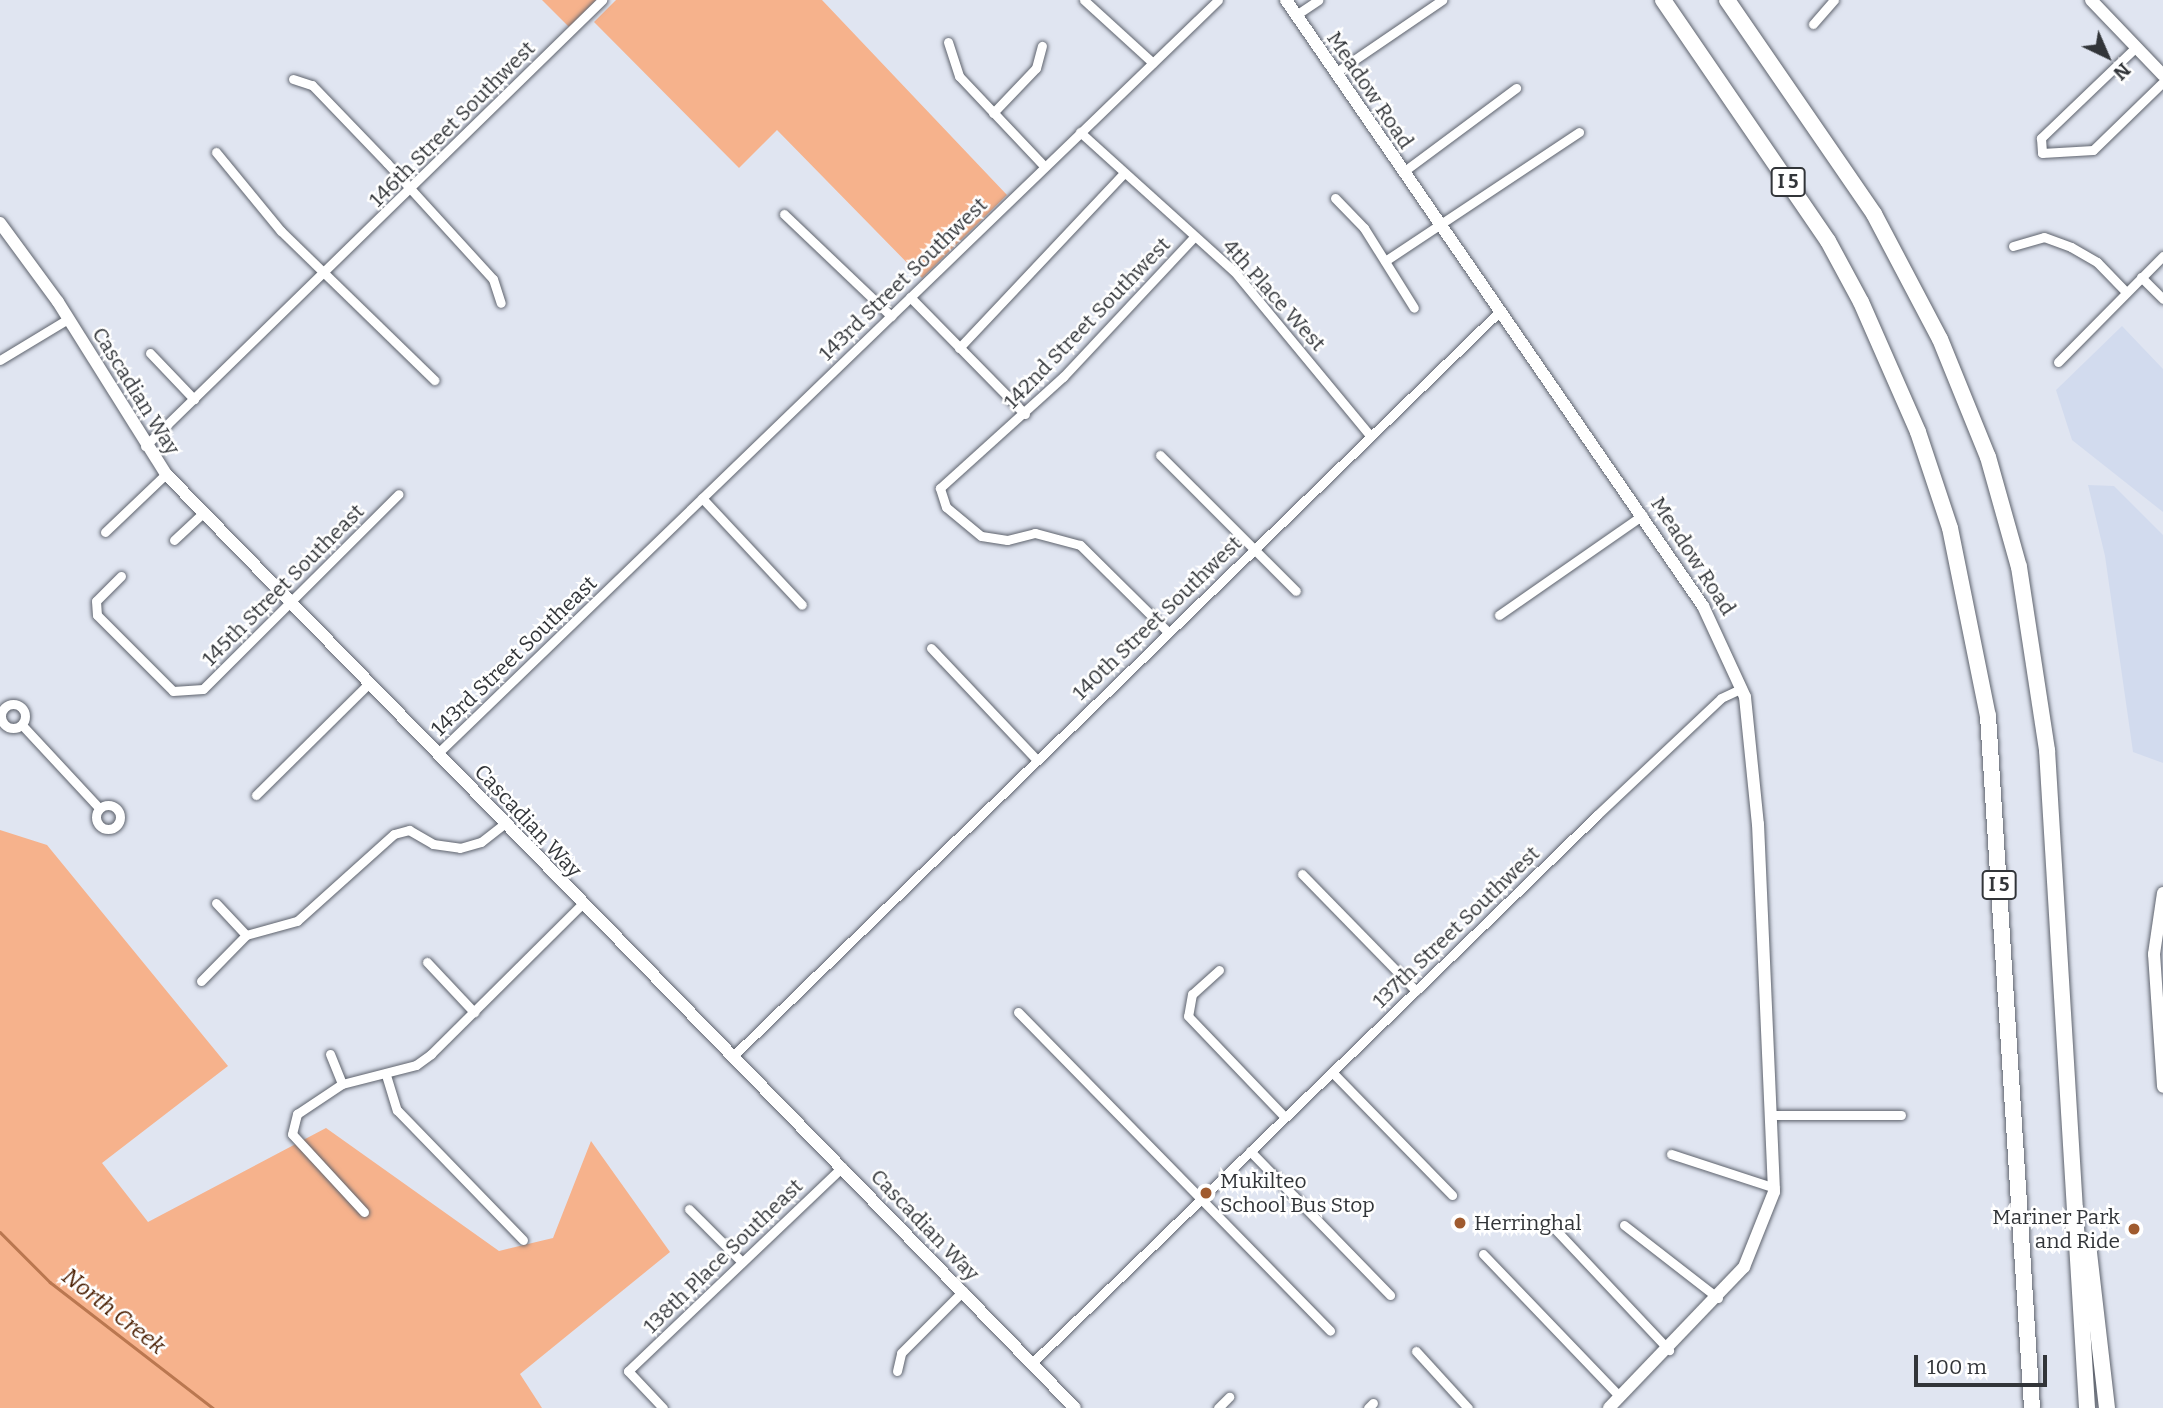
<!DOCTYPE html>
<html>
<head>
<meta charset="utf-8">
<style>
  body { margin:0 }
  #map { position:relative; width:2163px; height:1408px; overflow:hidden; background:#e0e5f1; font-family:Bitter,serif }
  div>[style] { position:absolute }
  .built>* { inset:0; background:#d2dbee }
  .green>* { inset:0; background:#f6b28c }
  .stream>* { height:2.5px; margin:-1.25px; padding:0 1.25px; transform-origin:1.25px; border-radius:1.25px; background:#ba7750 }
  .roads { filter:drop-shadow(0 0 2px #5e636d) drop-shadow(0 0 2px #5e636d) }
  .street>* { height:9px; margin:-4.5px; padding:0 4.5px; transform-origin:4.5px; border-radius:4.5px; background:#fff }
  .street>.ring { margin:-4.5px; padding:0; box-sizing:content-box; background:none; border:9px solid #fff; border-radius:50% }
  .secondary>* { height:12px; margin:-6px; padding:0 6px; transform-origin:6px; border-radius:6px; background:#fff }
  .highway>* { height:16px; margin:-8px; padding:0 8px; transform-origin:8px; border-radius:8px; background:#fff }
  .dots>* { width:19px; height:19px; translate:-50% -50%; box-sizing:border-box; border:4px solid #fff; border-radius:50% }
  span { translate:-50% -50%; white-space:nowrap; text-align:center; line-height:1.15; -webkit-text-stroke:5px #fff; paint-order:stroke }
  .shield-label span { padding:2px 5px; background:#fff; border:2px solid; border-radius:5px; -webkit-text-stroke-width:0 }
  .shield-label { font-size:19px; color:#323539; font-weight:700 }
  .street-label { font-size:21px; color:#323539 }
  .poi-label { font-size:21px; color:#323539 }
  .left { translate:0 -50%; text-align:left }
  .right { translate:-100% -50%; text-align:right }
  .water-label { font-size:23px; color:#491d00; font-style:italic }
  .north { position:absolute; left:2072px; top:21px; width:70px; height:70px; -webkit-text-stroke:5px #fff; paint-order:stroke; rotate:136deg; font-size:19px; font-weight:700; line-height:28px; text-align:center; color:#323539 }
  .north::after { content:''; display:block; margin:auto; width:24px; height:32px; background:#323539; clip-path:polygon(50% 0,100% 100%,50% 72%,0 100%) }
  .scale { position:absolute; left:1914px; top:1355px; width:133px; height:32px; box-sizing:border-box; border:4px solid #323539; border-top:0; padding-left:9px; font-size:21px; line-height:24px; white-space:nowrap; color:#323539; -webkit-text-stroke:5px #fff; paint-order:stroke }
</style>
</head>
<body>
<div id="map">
  <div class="built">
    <div style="clip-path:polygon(2122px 326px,2163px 369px,2163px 512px,2072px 440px,2056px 390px)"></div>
    <div style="clip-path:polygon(2088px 485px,2114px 486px,2163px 535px,2163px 763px,2133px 752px,2105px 556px)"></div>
  </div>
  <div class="green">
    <div style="clip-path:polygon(542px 0,596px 0,569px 27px)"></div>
    <div style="clip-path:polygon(616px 0,822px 0,1007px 195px,922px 278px,777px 130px,739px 168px,594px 22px)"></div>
    <div style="clip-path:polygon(0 830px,47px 845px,228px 1066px,102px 1163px,148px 1222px,326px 1128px,499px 1251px,553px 1238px,591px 1141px,670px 1252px,520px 1374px,542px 1408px,0 1408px)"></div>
  </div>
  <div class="stream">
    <div style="left:0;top:1232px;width:71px;rotate:45deg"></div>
    <div style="left:50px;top:1282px;width:206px;rotate:37.7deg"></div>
  </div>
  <div class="roads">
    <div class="street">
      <div style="left:1084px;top:0;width:93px;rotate:42.4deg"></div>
      <div style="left:1296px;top:15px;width:27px;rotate:-34deg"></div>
      <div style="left:1813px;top:24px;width:32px;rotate:-49deg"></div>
      <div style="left:948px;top:42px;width:36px;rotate:72deg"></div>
      <div style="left:959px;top:76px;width:124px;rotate:46.6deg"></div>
      <div style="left:2136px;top:47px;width:132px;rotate:136.2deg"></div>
      <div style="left:2041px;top:138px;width:15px;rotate:86deg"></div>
      <div style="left:2042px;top:153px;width:51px;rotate:-3.4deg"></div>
      <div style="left:2093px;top:150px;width:98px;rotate:-44.2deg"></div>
      <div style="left:1335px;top:73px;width:130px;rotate:-34.3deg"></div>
      <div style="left:293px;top:79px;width:20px;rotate:18deg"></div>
      <div style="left:312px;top:85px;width:108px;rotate:46.1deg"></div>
      <div style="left:387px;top:163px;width:157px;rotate:47.6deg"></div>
      <div style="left:493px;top:279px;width:25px;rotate:72deg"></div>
      <div style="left:993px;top:113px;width:62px;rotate:-46.3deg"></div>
      <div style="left:1036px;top:68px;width:23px;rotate:-75deg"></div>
      <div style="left:1080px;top:132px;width:207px;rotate:42.1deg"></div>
      <div style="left:1234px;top:271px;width:212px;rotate:50.4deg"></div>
      <div style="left:216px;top:152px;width:102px;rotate:50.6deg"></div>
      <div style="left:281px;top:231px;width:214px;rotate:44.2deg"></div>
      <div style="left:1403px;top:172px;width:141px;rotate:-36.6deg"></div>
      <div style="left:1335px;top:198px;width:42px;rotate:46deg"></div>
      <div style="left:1364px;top:228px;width:94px;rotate:58deg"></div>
      <div style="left:784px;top:214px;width:148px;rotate:43.6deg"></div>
      <div style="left:2013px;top:246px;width:32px;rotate:-16deg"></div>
      <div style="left:2044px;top:237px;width:29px;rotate:20deg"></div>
      <div style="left:2071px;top:247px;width:30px;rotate:30deg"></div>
      <div style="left:2097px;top:262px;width:42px;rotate:46deg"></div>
      <div style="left:1385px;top:261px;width:233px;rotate:-33.6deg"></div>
      <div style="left:2141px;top:277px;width:31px;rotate:45deg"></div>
      <div style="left:910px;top:297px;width:164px;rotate:45.5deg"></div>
      <div style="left:959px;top:348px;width:239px;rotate:-46.7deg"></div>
      <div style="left:150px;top:353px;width:64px;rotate:46.3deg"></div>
      <div style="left:0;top:360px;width:79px;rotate:-31.1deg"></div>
      <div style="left:2058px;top:362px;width:149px;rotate:-45.3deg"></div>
      <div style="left:145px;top:446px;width:639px;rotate:-44.3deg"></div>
      <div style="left:1160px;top:455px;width:192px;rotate:45deg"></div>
      <div style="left:702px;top:498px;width:146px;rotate:46.9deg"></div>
      <div style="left:105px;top:532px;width:84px;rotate:-43.6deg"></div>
      <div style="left:174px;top:540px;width:40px;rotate:-43deg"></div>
      <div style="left:121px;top:576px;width:35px;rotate:135deg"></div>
      <div style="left:96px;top:601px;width:14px;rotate:86deg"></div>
      <div style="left:97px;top:615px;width:107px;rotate:45deg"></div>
      <div style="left:173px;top:691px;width:30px;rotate:-4deg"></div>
      <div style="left:203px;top:689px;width:276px;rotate:-44.9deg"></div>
      <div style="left:1499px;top:615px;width:175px;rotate:-34.8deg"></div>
      <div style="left:1168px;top:632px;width:124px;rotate:-135.3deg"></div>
      <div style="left:1080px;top:545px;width:47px;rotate:-165.1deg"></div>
      <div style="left:1035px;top:533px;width:29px;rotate:166deg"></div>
      <div style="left:1007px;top:540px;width:26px;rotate:-171deg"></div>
      <div style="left:981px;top:536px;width:45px;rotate:-140.4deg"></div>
      <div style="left:946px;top:507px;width:20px;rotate:-108deg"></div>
      <div style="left:940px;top:488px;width:166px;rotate:-42.1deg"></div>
      <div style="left:1063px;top:377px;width:192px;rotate:-46.9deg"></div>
      <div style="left:931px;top:648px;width:154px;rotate:46.6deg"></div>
      <div class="ring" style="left:1px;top:704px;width:15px;height:15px"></div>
      <div style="left:22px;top:725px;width:113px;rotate:47.1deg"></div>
      <div style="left:438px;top:753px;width:1084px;rotate:-43.99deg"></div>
      <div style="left:256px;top:795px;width:158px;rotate:-44.7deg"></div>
      <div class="ring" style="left:96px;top:805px;width:15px;height:15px"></div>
      <div style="left:1302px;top:874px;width:163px;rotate:45.7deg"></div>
      <div style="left:216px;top:903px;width:44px;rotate:46.8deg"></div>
      <div style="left:427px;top:962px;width:69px;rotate:46.8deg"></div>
      <div style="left:1219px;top:970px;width:36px;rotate:138deg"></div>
      <div style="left:1192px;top:994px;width:22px;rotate:100deg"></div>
      <div style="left:1188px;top:1016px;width:140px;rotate:46.2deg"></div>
      <div style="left:201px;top:981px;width:64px;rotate:-45.6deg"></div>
      <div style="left:246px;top:935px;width:53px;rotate:-15.4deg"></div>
      <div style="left:297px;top:921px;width:130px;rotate:-41.9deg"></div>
      <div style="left:394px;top:834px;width:16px;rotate:-15deg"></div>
      <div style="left:409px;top:830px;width:28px;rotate:30deg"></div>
      <div style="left:433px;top:844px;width:27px;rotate:8deg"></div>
      <div style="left:460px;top:848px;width:22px;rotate:-16deg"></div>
      <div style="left:481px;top:842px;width:28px;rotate:-38deg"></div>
      <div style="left:1018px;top:1012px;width:446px;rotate:45.6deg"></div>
      <div style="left:330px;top:1054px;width:32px;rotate:68deg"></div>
      <div style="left:733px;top:1056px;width:1069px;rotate:-44.17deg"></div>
      <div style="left:1332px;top:1072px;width:172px;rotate:45.7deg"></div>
      <div style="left:386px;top:1075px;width:37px;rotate:73deg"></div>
      <div style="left:397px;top:1110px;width:181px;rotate:45.9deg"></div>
      <div style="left:1775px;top:1115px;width:126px"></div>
      <div style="left:1250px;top:1151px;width:201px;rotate:45.8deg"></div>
      <div style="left:1671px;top:1154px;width:109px;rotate:18.1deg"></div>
      <div style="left:689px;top:1209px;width:75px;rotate:45deg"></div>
      <div style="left:364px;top:1212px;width:106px;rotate:-132.7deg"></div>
      <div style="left:292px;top:1134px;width:21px;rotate:-76deg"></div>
      <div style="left:297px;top:1114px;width:54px;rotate:-33.7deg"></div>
      <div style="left:342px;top:1084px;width:76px;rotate:-14.4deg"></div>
      <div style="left:416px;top:1065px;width:19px;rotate:-36deg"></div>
      <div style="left:431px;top:1054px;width:211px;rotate:-44.8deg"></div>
      <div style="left:1624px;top:1225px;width:119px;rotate:37.8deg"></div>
      <div style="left:1554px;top:1228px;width:168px;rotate:46.7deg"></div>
      <div style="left:1483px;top:1254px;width:198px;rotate:46.2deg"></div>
      <div style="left:1416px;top:1351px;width:77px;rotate:47.6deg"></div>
      <div style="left:1032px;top:1363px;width:787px;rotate:-44.12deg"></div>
      <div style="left:1597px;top:815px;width:170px;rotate:-43.3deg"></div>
      <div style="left:1721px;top:698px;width:23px;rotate:-25deg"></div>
      <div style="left:897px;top:1371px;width:18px;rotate:-77deg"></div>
      <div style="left:901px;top:1353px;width:88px;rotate:-45deg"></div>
      <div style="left:663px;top:1408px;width:51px;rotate:-133.4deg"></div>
      <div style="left:628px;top:1371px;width:296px;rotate:-43.6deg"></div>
      <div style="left:1218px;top:1408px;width:16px;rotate:-45deg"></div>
      <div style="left:1368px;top:1408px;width:7px;rotate:-45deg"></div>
    </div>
    <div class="secondary">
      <div style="left:1286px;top:0;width:736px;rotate:55.47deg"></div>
      <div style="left:1703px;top:606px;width:100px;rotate:65.2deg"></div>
      <div style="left:1745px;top:697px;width:128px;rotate:84.2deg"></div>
      <div style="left:1758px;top:824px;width:368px;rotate:87.5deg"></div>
      <div style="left:1774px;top:1192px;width:81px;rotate:111.8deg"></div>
      <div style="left:1744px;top:1267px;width:195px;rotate:133.8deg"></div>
      <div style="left:2091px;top:0;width:104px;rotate:46.2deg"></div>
      <div style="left:0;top:223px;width:98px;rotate:53.7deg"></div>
      <div style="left:58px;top:302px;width:203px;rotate:57.9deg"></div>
      <div style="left:166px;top:474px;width:1303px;rotate:45.78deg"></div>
      <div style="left:2163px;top:893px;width:62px;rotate:98.4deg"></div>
      <div style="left:2154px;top:954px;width:133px;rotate:86.1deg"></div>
    </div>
    <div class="highway">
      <div style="left:1663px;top:0;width:292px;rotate:55.6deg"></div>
      <div style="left:1828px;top:241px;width:69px;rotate:61.6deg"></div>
      <div style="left:1861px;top:302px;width:142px;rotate:66.3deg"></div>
      <div style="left:1918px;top:432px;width:101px;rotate:71.6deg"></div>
      <div style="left:1950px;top:528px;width:192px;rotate:78.6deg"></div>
      <div style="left:1988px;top:716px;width:693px;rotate:86.36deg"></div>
      <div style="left:1727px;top:0;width:260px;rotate:55.5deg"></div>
      <div style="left:1874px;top:214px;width:141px;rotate:62.2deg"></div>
      <div style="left:1940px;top:339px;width:127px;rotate:67.9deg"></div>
      <div style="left:1988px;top:457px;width:114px;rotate:74.3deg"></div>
      <div style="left:2019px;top:567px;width:185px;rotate:81.3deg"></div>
      <div style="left:2047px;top:750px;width:659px;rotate:86.52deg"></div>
      <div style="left:2088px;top:1244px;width:165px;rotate:83.4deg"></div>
    </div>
  </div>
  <div class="dots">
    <div style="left:1206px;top:1193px;background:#a05b2f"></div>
    <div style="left:1460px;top:1223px;background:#a05b2f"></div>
    <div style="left:2134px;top:1229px;background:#a05b2f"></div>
  </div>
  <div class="shield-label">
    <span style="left:1788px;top:182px">I 5</span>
    <span style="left:1999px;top:885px">I 5</span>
  </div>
  <div class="street-label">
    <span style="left:1370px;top:90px;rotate:56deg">Meadow Road</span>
    <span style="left:452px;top:124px;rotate:-45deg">146th Street Southwest</span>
    <span style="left:903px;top:279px;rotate:-44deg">143rd Street Southwest</span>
    <span style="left:1274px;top:295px;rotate:48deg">4th Place West</span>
    <span style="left:1087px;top:323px;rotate:-46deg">142nd Street Southwest</span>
    <span style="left:136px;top:391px;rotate:58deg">Cascadian Way</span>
    <span style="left:1693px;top:556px;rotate:57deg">Meadow Road</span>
    <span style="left:283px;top:585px;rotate:-45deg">145th Street Southeast</span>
    <span style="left:1157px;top:618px;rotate:-44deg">140th Street Southwest</span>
    <span style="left:514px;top:656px;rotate:-44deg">143rd Street Southeast</span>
    <span style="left:528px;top:821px;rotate:47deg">Cascadian Way</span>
    <span style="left:1456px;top:927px;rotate:-44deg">137th Street Southwest</span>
    <span style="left:925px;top:1225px;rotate:46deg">Cascadian Way</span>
    <span style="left:723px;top:1256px;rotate:-44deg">138th Place Southeast</span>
  </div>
  <div class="poi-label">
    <span class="left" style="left:1220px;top:1193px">Mukilteo<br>School Bus Stop</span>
    <span class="right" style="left:2120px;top:1229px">Mariner Park<br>and Ride</span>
    <span class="left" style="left:1474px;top:1223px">Herringhal</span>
  </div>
  <div class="water-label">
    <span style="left:114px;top:1311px;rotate:38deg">North Creek</span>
  </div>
  <div class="north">N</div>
  <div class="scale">100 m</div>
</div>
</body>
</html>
